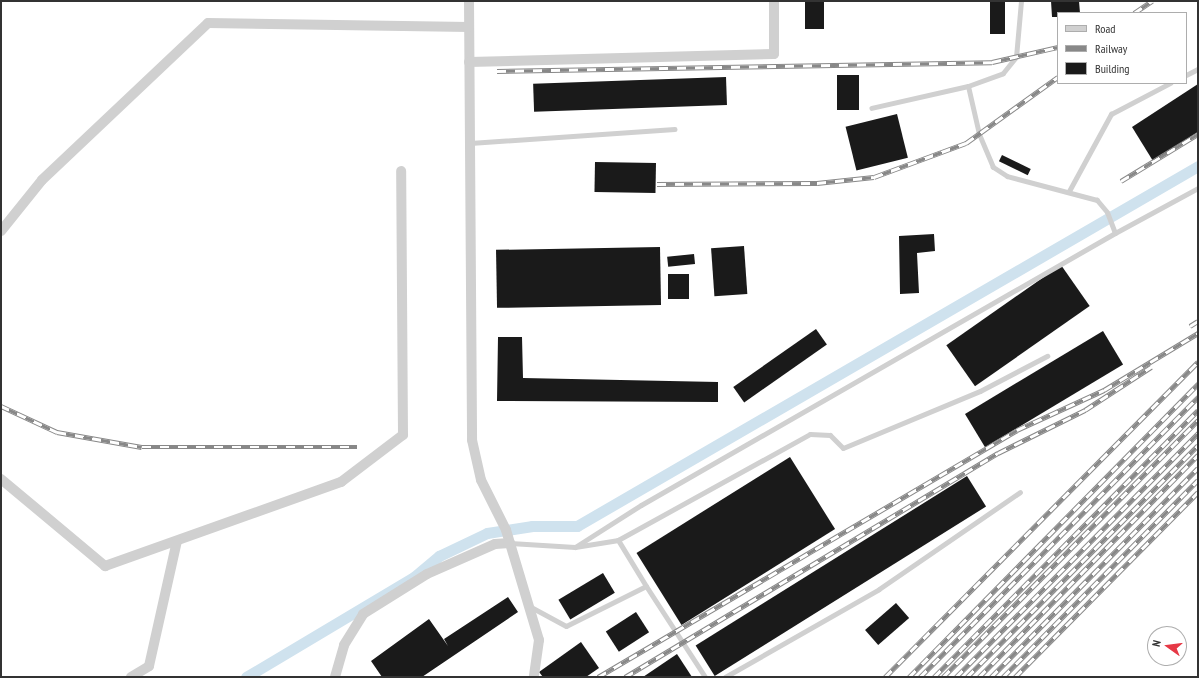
<!DOCTYPE html>
<html>
<head>
<meta charset="utf-8">
<style>
  body { margin:0 }
  #map { position:relative; width:1199px; height:678px; overflow:hidden; background:#fff; font-family:"PT Sans Narrow",sans-serif }
  div>[style] { position:absolute }
  .canal>* { height:11px; margin:-5.5px; padding:0 5.5px; transform-origin:5.5px; border-radius:5.5px; background:#cfe2ee }
  .building>* { inset:0; background:#1a1a1a; transform-origin:0 0 }
  .lane>* { height:5px; margin:-2.5px; padding:0 2.5px; transform-origin:2.5px; border-radius:2.5px; background:#d0d0d0 }
  .street>* { height:10px; margin:-5px; padding:0 5px; transform-origin:5px; border-radius:5px; background:#d0d0d0 }
  .rail>* { height:4.5px; margin-top:-2.25px; transform-origin:0; background:repeating-linear-gradient(90deg,#fff 0 9px,#888 0 18px); box-sizing:border-box; border-block:1px solid #888 }
  span { translate:-50% -50%; white-space:nowrap; text-align:center; line-height:1.15; -webkit-text-stroke:4px #fff; paint-order:stroke }
  .frame { position:absolute; inset:0; border:2px solid #333; pointer-events:none }
  .legend { position:absolute; left:1057px; top:12px; width:130px; height:72px; box-sizing:border-box; background:#fff; border:1px solid #adadad; margin:0; padding:5px 7px; list-style:none; font-size:12px; color:#333 }
  .legend li { display:flex; align-items:center; gap:8px; height:20px }
  .legend b { width:20px; border:1px solid #adadad }
  .north { position:absolute; left:1147px; top:626px; width:40px; height:40px; box-sizing:border-box; background:#fff; border:1px solid #adadad; border-radius:50%; rotate:284deg; font-size:11px; font-weight:700; line-height:16px; text-align:center; color:#333 }
  .north::after { content:''; display:block; margin:auto; width:14px; height:18px; background:#e63946; clip-path:polygon(50% 0,100% 100%,50% 72%,0 100%) }
</style>
</head>
<body>
<div id="map">
  <div class="canal">
    <div style="left:246px;top:677px;width:196px;rotate:-30.8deg"></div>
    <div style="left:414px;top:577px;width:33px;rotate:-40deg"></div>
    <div style="left:439px;top:556px;width:53px;rotate:-25.6deg"></div>
    <div style="left:487px;top:533px;width:46px;rotate:-8.8deg"></div>
    <div style="left:532px;top:526px;width:45px"></div>
    <div style="left:577px;top:526px;width:718px;rotate:-30.1deg"></div>
  </div>
  <div class="building">
    <div style="left:805px;top:1px;width:19px;height:28px"></div>
    <div style="left:990px;top:1px;width:15px;height:33px"></div>
    <div style="clip-path:polygon(1051px 1px,1079px 1px,1080px 13px,1058px 13px,1058px 17px,1052px 17px)"></div>
    <div style="left:837px;top:75px;width:22px;height:35px"></div>
    <div style="left:726px;top:77px;width:28px;height:193px;rotate:88deg"></div>
    <div style="clip-path:polygon(1198px 84px,1198px 132px,1153px 161px,1132px 127px)"></div>
    <div style="left:897px;top:114px;width:45px;height:53px;rotate:76deg"></div>
    <div style="left:1002px;top:155px;width:32px;height:7px;rotate:26deg"></div>
    <div style="left:595px;top:162px;width:61px;height:30px;rotate:1deg"></div>
    <div style="clip-path:polygon(934px 234px,935px 251px,917px 253px,919px 293px,900px 294px,899px 236px)"></div>
    <div style="left:744px;top:246px;width:48px;height:33px;rotate:86deg"></div>
    <div style="left:660px;top:247px;width:58px;height:164px;rotate:89deg"></div>
    <div style="left:694px;top:254px;width:10px;height:27px;rotate:84deg"></div>
    <div style="left:1061px;top:265px;width:50px;height:140px;rotate:55deg"></div>
    <div style="left:668px;top:274px;width:21px;height:25px"></div>
    <div style="left:816px;top:329px;width:19px;height:101px;rotate:55deg"></div>
    <div style="left:1103px;top:331px;width:39px;height:161px;rotate:59deg"></div>
    <div style="clip-path:polygon(498px 337px,522px 337px,523px 378px,718px 382px,718px 402px,497px 401px)"></div>
    <div style="left:790px;top:457px;width:85px;height:181px;rotate:58deg"></div>
    <div style="left:967px;top:476px;width:36px;height:320px;rotate:58deg"></div>
    <div style="left:603px;top:573px;width:23px;height:52px;rotate:59deg"></div>
    <div style="clip-path:polygon(508px 597px,518px 612px,422px 677px,382px 677px,371px 661px,429px 619px,448px 646px,444px 639px)"></div>
    <div style="left:896px;top:603px;width:20px;height:41px;rotate:49deg"></div>
    <div style="left:636px;top:612px;width:24px;height:36px;rotate:57deg"></div>
    <div style="clip-path:polygon(581px 642px,599px 668px,586px 677px,543px 677px,539px 672px)"></div>
    <div style="clip-path:polygon(677px 654px,692px 677px,643px 677px)"></div>
  </div>
  <div class="lane">
    <div style="left:1186px;top:75px;width:13px;rotate:-27deg"></div>
    <div style="left:968px;top:86px;width:37px;rotate:-20deg"></div>
    <div style="left:1003px;top:73px;width:21px;rotate:-51deg"></div>
    <div style="left:1016px;top:57px;width:56px;rotate:-84.9deg"></div>
    <div style="left:470px;top:143px;width:205px;rotate:-3.9deg"></div>
    <div style="left:1069px;top:191px;width:88px;rotate:-61.4deg"></div>
    <div style="left:1111px;top:114px;width:67px;rotate:-27.7deg"></div>
    <div style="left:1115px;top:233px;width:94px;rotate:-28.5deg"></div>
    <div style="left:510px;top:543px;width:65px;rotate:3.5deg"></div>
    <div style="left:575px;top:547px;width:44px;rotate:-9.2deg"></div>
    <div style="left:618px;top:540px;width:219px;rotate:-28.9deg"></div>
    <div style="left:810px;top:434px;width:20px;rotate:3deg"></div>
    <div style="left:830px;top:435px;width:18px;rotate:45deg"></div>
    <div style="left:843px;top:448px;width:148px;rotate:-22.6deg"></div>
    <div style="left:980px;top:391px;width:76px;rotate:-27.6deg"></div>
    <div style="left:575px;top:547px;width:78px;rotate:-32.5deg"></div>
    <div style="left:641px;top:505px;width:546px;rotate:-29.85deg"></div>
    <div style="left:1115px;top:233px;width:22px;rotate:-111deg"></div>
    <div style="left:1107px;top:212px;width:16px;rotate:-130deg"></div>
    <div style="left:1097px;top:200px;width:93px;rotate:-165.1deg"></div>
    <div style="left:1007px;top:176px;width:17px;rotate:-147deg"></div>
    <div style="left:993px;top:167px;width:36px;rotate:-113deg"></div>
    <div style="left:979px;top:134px;width:49px;rotate:-102.9deg"></div>
    <div style="left:968px;top:86px;width:99px;rotate:167.2deg"></div>
    <div style="left:646px;top:586px;width:108px;rotate:57deg"></div>
    <div style="left:529px;top:606px;width:42px;rotate:28.4deg"></div>
    <div style="left:566px;top:626px;width:89px;rotate:-26.6deg"></div>
    <div style="left:646px;top:586px;width:54px;rotate:-121.3deg"></div>
    <div style="left:725px;top:677px;width:177px;rotate:-29.7deg"></div>
    <div style="left:879px;top:589px;width:171px;rotate:-34.5deg"></div>
  </div>
  <div class="street">
    <div style="left:469px;top:1px;width:439px;rotate:89.6deg"></div>
    <div style="left:472px;top:440px;width:41px;rotate:77.3deg"></div>
    <div style="left:481px;top:480px;width:56px;rotate:63.4deg"></div>
    <div style="left:506px;top:530px;width:115px;rotate:73.3deg"></div>
    <div style="left:539px;top:640px;width:37px;rotate:98deg"></div>
    <div style="left:469px;top:62px;width:305px;rotate:-1.5deg"></div>
    <div style="left:774px;top:54px;width:53px;rotate:-90deg"></div>
    <div style="left:1px;top:231px;width:65px;rotate:-51.2deg"></div>
    <div style="left:42px;top:180px;width:228px;rotate:-43.4deg"></div>
    <div style="left:208px;top:23px;width:261px;rotate:0.9deg"></div>
    <div style="left:1px;top:479px;width:136px;rotate:39.9deg"></div>
    <div style="left:105px;top:566px;width:251px;rotate:-19.6deg"></div>
    <div style="left:341px;top:482px;width:78px;rotate:-37.2deg"></div>
    <div style="left:403px;top:435px;width:264px;rotate:-90.4deg"></div>
    <div style="left:131px;top:677px;width:21px;rotate:-31deg"></div>
    <div style="left:149px;top:666px;width:128px;rotate:-77.4deg"></div>
    <div style="left:335px;top:677px;width:33px;rotate:-74deg"></div>
    <div style="left:344px;top:645px;width:36px;rotate:-58deg"></div>
    <div style="left:363px;top:614px;width:75px;rotate:-32deg"></div>
    <div style="left:427px;top:574px;width:74px;rotate:-23.8deg"></div>
    <div style="left:495px;top:544px;width:15px;rotate:-4deg"></div>
  </div>
  <div class="rail">
    <div style="left:1134px;top:13px;width:22px;rotate:-34deg"></div>
    <div style="left:497px;top:71px;width:495px;rotate:-1deg"></div>
    <div style="left:992px;top:62px;width:68px;rotate:-12.8deg"></div>
    <div style="left:1121px;top:181px;width:90px;rotate:-31.4deg"></div>
    <div style="left:657px;top:184px;width:160px;rotate:-0.4deg"></div>
    <div style="left:817px;top:183px;width:57px;rotate:-6deg"></div>
    <div style="left:874px;top:177px;width:98px;rotate:-20.3deg"></div>
    <div style="left:966px;top:143px;width:113px;rotate:-35.7deg"></div>
    <div style="left:1190px;top:326px;width:9px;rotate:-32deg"></div>
    <div style="left:1px;top:406px;width:62px;rotate:24.9deg"></div>
    <div style="left:57px;top:432px;width:86px;rotate:10deg"></div>
    <div style="left:142px;top:447px;width:215px"></div>
    <div style="left:598px;top:677px;width:486px;rotate:-30.5deg"></div>
    <div style="left:1017px;top:430px;width:96px;rotate:-24.7deg"></div>
    <div style="left:1104px;top:390px;width:110px;rotate:-31.2deg"></div>
    <div style="left:625px;top:677px;width:435px;rotate:-31deg"></div>
    <div style="left:998px;top:453px;width:97px;rotate:-26.3deg"></div>
    <div style="left:1085px;top:410px;width:79px;rotate:-33.1deg"></div>
    <div style="left:885px;top:677px;width:444px;rotate:-45.2deg"></div>
    <div style="left:909px;top:677px;width:412px;rotate:-45.4deg"></div>
    <div style="left:920px;top:677px;width:395px;rotate:-45.2deg"></div>
    <div style="left:934px;top:677px;width:375px;rotate:-45.3deg"></div>
    <div style="left:943px;top:677px;width:362px;rotate:-45.2deg"></div>
    <div style="left:956px;top:677px;width:344px;rotate:-45.2deg"></div>
    <div style="left:967px;top:677px;width:327px;rotate:-45.1deg"></div>
    <div style="left:979px;top:677px;width:312px;rotate:-45.4deg"></div>
    <div style="left:991px;top:677px;width:294px;rotate:-45.3deg"></div>
    <div style="left:1003px;top:677px;width:277px;rotate:-45.3deg"></div>
    <div style="left:1015px;top:677px;width:260px;rotate:-45.3deg"></div>
  </div>
  <div class="frame"></div>
  <ul class="legend">
  <li><b style="height:5px;background:#d0d0d0"></b>Road</li>
  <li><b style="height:5px;background:#888"></b>Railway</li>
  <li><b style="height:11px;background:#1a1a1a"></b>Building</li>
  </ul>
  <div class="north">N</div>
</div>
</body>
</html>
